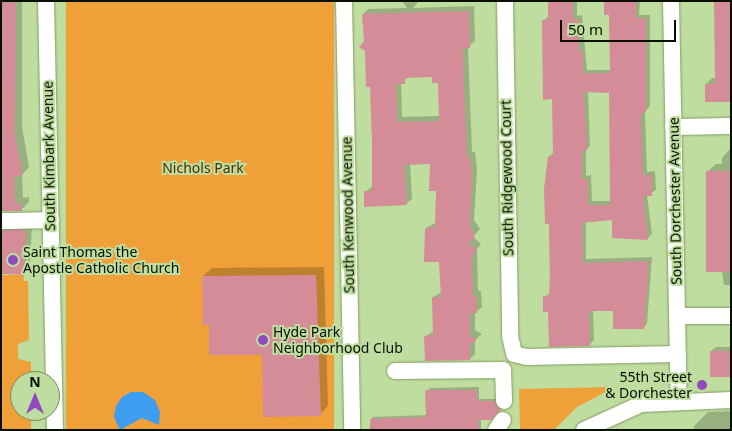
<!DOCTYPE html>
<html>
<head>
<meta charset="utf-8">
<style>
  body { margin:0 }
  #map { position:relative; width:732px; height:431px; overflow:hidden; background:#bfdd9f; font-family:"Noto Sans",sans-serif }
  div>[style] { position:absolute }
  .green>* { inset:0; background:#efa039; transform-origin:0 0 }
  .water>* { inset:0; background:#3e9def }
  .shadow>* { inset:0; background:#0003 }
  .building>* { inset:0; background:#d38c98; transform-origin:0 0 }
  .roads { filter:drop-shadow(0 0 1px #829d62) drop-shadow(0 0 1px #829d62) }
  .minor>* { height:16px; margin:-8px; padding:0 8px; transform-origin:8px; border-radius:8px; background:#fff }
  .dots>* { width:14px; height:14px; translate:-50% -50%; box-sizing:border-box; border:2px solid #bfdd9f; border-radius:50% }
  span { translate:-50% -50%; white-space:nowrap; text-align:center; line-height:1.15; -webkit-text-stroke:4px #bfdd9f; paint-order:stroke }
  .street-label { font-size:14px; color:#070f00 }
  .park-label { font-size:14px; color:#4b2b00 }
  .poi-label { font-size:14px; color:#070f00 }
  .left { translate:0 -50%; text-align:left }
  .right { translate:-100% -50%; text-align:right }
  .frame { position:absolute; inset:0; border:2px solid #070f00; pointer-events:none }
  .north { position:absolute; left:10px; top:371px; width:50px; height:50px; box-sizing:border-box; background:#bfdd9f; border:1px solid #758b5f; border-radius:50%; rotate:0deg; font-size:14px; font-weight:700; line-height:20px; text-align:center; color:#070f00 }
  .north::after { content:''; display:block; margin:auto; width:18px; height:22px; background:#8e4abe; clip-path:polygon(50% 0,100% 100%,50% 72%,0 100%) }
  .scale { position:absolute; left:560px; top:20px; width:116px; height:22px; box-sizing:border-box; border:2px solid #070f00; border-top:0; padding-left:6px; font-size:15px; line-height:18px; white-space:nowrap; color:#070f00; -webkit-text-stroke:4px #bfdd9f; paint-order:stroke }
</style>
</head>
<body>
<div id="map">
  <div class="green">
    <div style="left:66px;top:1px;width:268px;height:429px"></div>
    <div style="clip-path:polygon(1px 275px,24px 275px,24px 281px,28px 281px,29px 340px,18px 344px,18px 359px,31px 362px,31px 381px,20px 381px,20px 411px,31px 411px,31px 430px,1px 430px)"></div>
    <div style="clip-path:polygon(615px 387px,577px 407px,554px 430px,520px 430px,519px 389px)"></div>
  </div>
  <div class="water">
    <div style="clip-path:polygon(131px 392px,143px 392px,155px 400px,160px 412px,159px 425px,142px 418px,120px 430px,114px 417px,116px 406px,122px 397px)"></div>
  </div>
  <div class="shadow">
    <div style="clip-path:polygon(1px 1px,22px 1px,22px 127px,29px 167px,22px 175px,23px 198px,29px 197px,29px 202px,22px 209px,1px 211px)"></div>
    <div style="clip-path:polygon(evenodd,402px 1px,419px 1px,413px 8px,474px 6px,475px 41px,468px 47px,472px 152px,475px 152px,477px 170px,474px 220px,480px 229px,473px 237px,481px 244px,477px 249px,478px 291px,481px 291px,482px 307px,475px 313px,475px 330px,482px 334px,475px 340px,475px 354px,470px 359px,426px 336px,434px 331px,433px 297px,442px 292px,440px 260px,426px 228px,437px 222px,437px 190px,431px 163px,410px 163px,412px 199px,406px 204px,365px 206px,365px 192px,373px 186px,371px 86px,363px 14px,368px 9px,407px 8px,402px 1px,433px 75px,439px 82px,440px 116px,402px 117px,401px 82px,410px 77px,433px 75px)"></div>
    <div style="clip-path:polygon(evenodd,549px 1px,577px 1px,577px 16px,582px 15px,587px 70px,612px 70px,611px 14px,605px 1px,640px 1px,639px 15px,650px 15px,650px 106px,645px 112px,647px 172px,655px 171px,656px 190px,647px 195px,652px 234px,648px 238px,613px 219px,586px 222px,586px 259px,652px 257px,647px 324px,643px 328px,614px 310px,593px 309px,594px 340px,590px 344px,549px 311px,544px 297px,550px 293px,549px 157px,554px 152px,553px 98px,544px 20px,549px 16px,549px 1px,588px 91px,610px 92px,611px 201px,592px 201px,591px 175px,586px 176px,586px 150px,590px 146px,588px 91px)"></div>
    <div style="clip-path:polygon(712px 78px,716px 78px,731px 100px,706px 84px)"></div>
    <div style="clip-path:polygon(730px 149px,731px 285px,724px 285px,707px 172px,716px 164px,722px 164px,722px 158px)"></div>
    <div style="clip-path:polygon(1px 220px,32px 224px,30px 267px,23px 274px,1px 274px)"></div>
    <div style="clip-path:polygon(324px 267px,328px 406px,320px 414px,263px 353px,210px 323px,203px 276px,212px 268px)"></div>
    <div style="clip-path:polygon(716px 347px,731px 347px,731px 375px,711px 351px)"></div>
    <div style="clip-path:polygon(479px 387px,479px 399px,497px 399px,503px 407px,490px 419px,481px 419px,481px 430px,369px 430px,372px 417px,427px 415px,427px 391px,430px 388px)"></div>
    <div style="clip-path:polygon(731px 411px,731px 430px,694px 430px,694px 426px,708px 412px)"></div>
  </div>
  <div class="building">
    <div style="clip-path:polygon(1px 1px,16px 1px,15px 135px,23px 175px,15px 176px,15px 199px,16px 204px,22px 204px,22px 211px,1px 211px)"></div>
    <div style="clip-path:polygon(evenodd,548px 1px,573px 1px,573px 19px,578px 19px,579px 51px,583px 51px,583px 73px,610px 73px,609px 15px,604px 15px,604px 1px,636px 1px,636px 18px,646px 19px,646px 112px,643px 112px,641px 118px,643px 175px,652px 175px,652px 196px,643px 196px,648px 240px,612px 238px,612px 220px,582px 223px,583px 263px,649px 261px,644px 329px,613px 329px,613px 311px,589px 311px,590px 346px,549px 347px,548px 312px,543px 312px,543px 296px,549px 296px,550px 275px,549px 224px,545px 224px,544px 189px,548px 156px,553px 156px,552px 99px,543px 100px,542px 20px,548px 20px,548px 1px,584px 92px,609px 93px,610px 205px,588px 205px,588px 179px,582px 179px,582px 151px,587px 151px,584px 92px)"></div>
    <div style="clip-path:polygon(714px 1px,731px 1px,731px 102px,705px 102px,705px 84px,715px 84px)"></div>
    <div style="clip-path:polygon(evenodd,469px 11px,470px 48px,463px 48px,464px 87px,467px 157px,470px 157px,472px 176px,470px 226px,475px 236px,469px 243px,477px 250px,472px 255px,473px 296px,476px 296px,477px 313px,470px 313px,470px 336px,477px 340px,470px 344px,470px 360px,425px 361px,424px 336px,433px 335px,432px 297px,441px 297px,439px 262px,424px 262px,425px 228px,435px 227px,436px 191px,429px 191px,430px 164px,404px 165px,407px 205px,364px 207px,364px 191px,372px 191px,372px 141px,370px 87px,366px 87px,365px 51px,359px 47px,364px 41px,362px 14px,469px 11px,432px 77px,432px 83px,438px 83px,439px 121px,397px 122px,396px 84px,405px 84px,405px 78px,432px 77px)"></div>
    <div style="left:706px;top:171px;width:25px;height:101px"></div>
    <div style="left:26px;top:230px;width:45px;height:25px;rotate:93deg"></div>
    <div style="clip-path:polygon(316px 275px,321px 416px,263px 417px,262px 355px,209px 355px,209px 325px,203px 325px,202px 276px)"></div>
    <div style="left:710px;top:351px;width:21px;height:26px"></div>
    <div style="clip-path:polygon(425px 390px,477px 390px,477px 401px,494px 401px,501px 410px,491px 420px,478px 420px,479px 430px,371px 430px,370px 419px,426px 417px)"></div>
  </div>
  <div class="roads">
    <div class="minor">
      <div style="left:46px;top:1px;width:429px;rotate:88.8deg"></div>
      <div style="left:344px;top:1px;width:429px;rotate:88.9deg"></div>
      <div style="left:505px;top:1px;width:335px;rotate:89.1deg"></div>
      <div style="left:510px;top:336px;width:18px;rotate:77deg"></div>
      <div style="left:514px;top:354px;width:13px;rotate:13deg"></div>
      <div style="left:527px;top:357px;width:151px;rotate:-1.1deg"></div>
      <div style="left:671px;top:1px;width:400px;rotate:88.9deg"></div>
      <div style="left:673px;top:127px;width:58px;rotate:-1deg"></div>
      <div style="left:1px;top:221px;width:50px;rotate:-1.1deg"></div>
      <div style="left:677px;top:316px;width:54px"></div>
      <div style="left:395px;top:371px;width:108px;rotate:-0.5deg"></div>
      <div style="left:503px;top:370px;width:31px;rotate:88deg"></div>
      <div style="left:496px;top:430px;width:12px;rotate:-55deg"></div>
      <div style="left:584px;top:430px;width:63px;rotate:-24.5deg"></div>
      <div style="left:641px;top:404px;width:90px;rotate:-2.5deg"></div>
    </div>
  </div>
  <div class="dots">
    <div style="left:13px;top:260px;background:#8e4abe"></div>
    <div style="left:263px;top:340px;background:#8e4abe"></div>
    <div style="left:702px;top:385px;background:#8e4abe"></div>
  </div>
  <div class="street-label">
    <span style="left:49px;top:156px;rotate:-91deg">South Kimbark Avenue</span>
    <span style="left:507px;top:178px;rotate:-91deg">South Ridgewood Court</span>
    <span style="left:675px;top:201px;rotate:-91deg">South Dorchester Avenue</span>
    <span style="left:348px;top:215px;rotate:-91deg">South Kenwood Avenue</span>
  </div>
  <div class="park-label">
    <span style="left:203px;top:168px">Nichols Park</span>
  </div>
  <div class="poi-label">
    <span class="left" style="left:23px;top:260px">Saint Thomas the<br>Apostle Catholic Church</span>
    <span class="left" style="left:273px;top:340px">Hyde Park<br>Neighborhood Club</span>
    <span class="right" style="left:692px;top:385px">55th Street<br>&amp; Dorchester</span>
  </div>
  <div class="frame"></div>
  <div class="north">N</div>
  <div class="scale">50 m</div>
</div>
</body>
</html>
